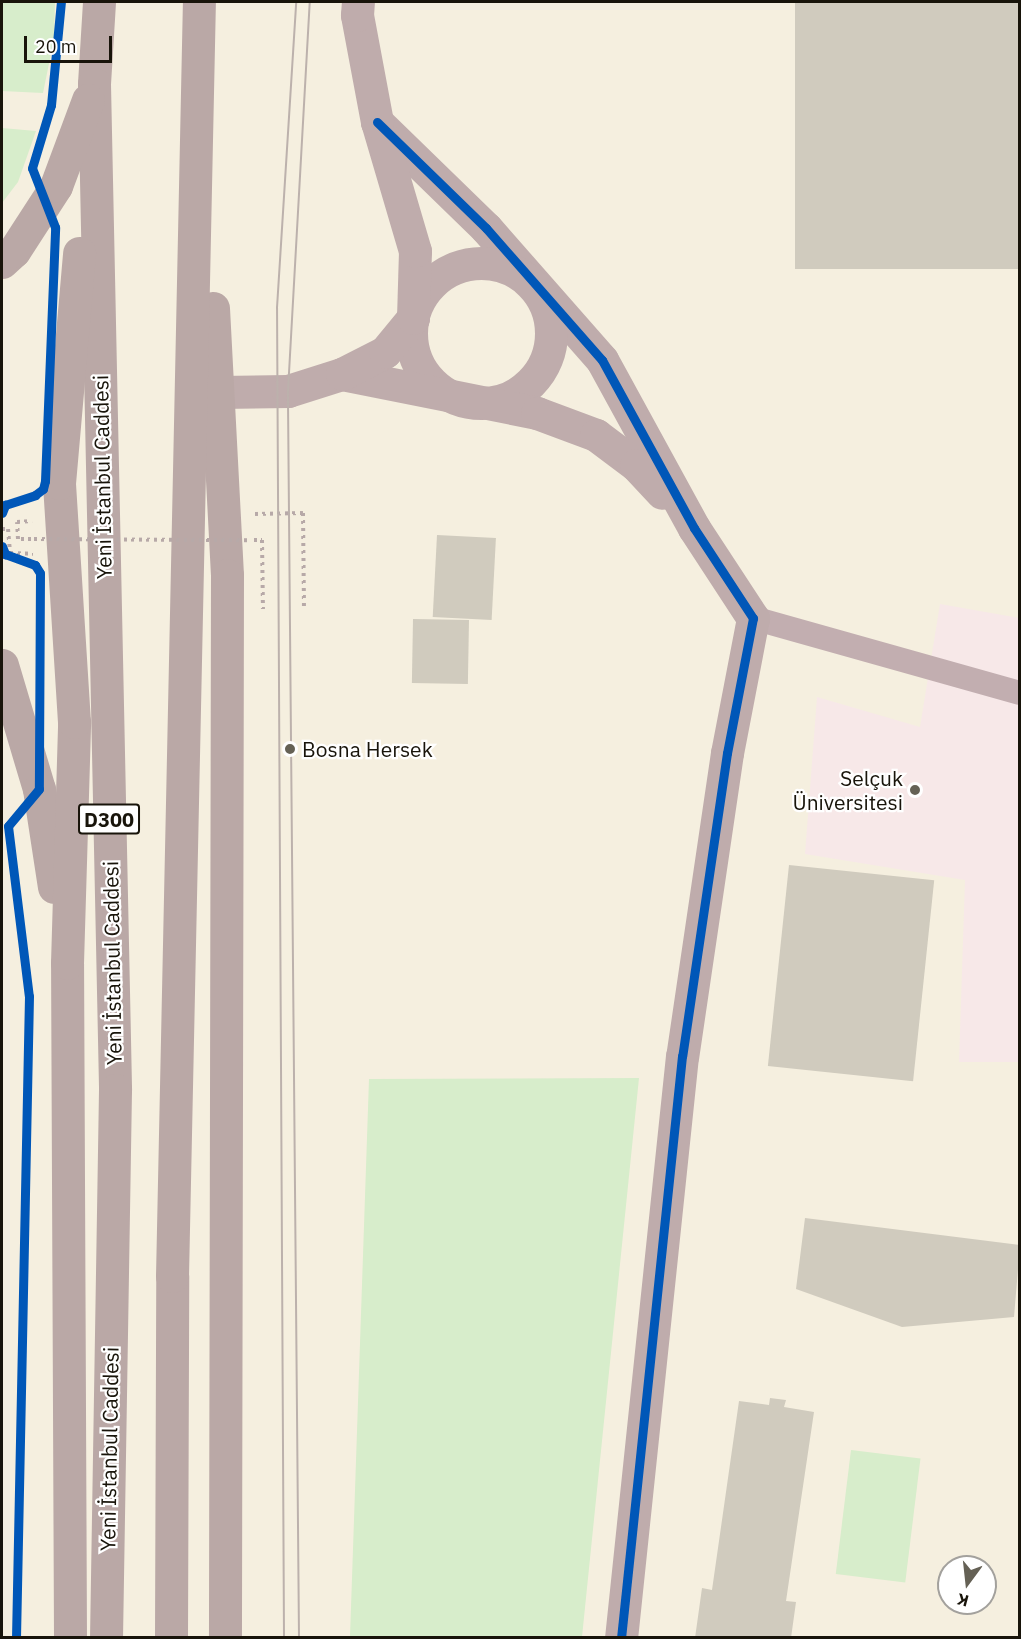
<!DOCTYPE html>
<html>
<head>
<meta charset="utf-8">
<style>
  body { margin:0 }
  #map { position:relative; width:1021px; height:1639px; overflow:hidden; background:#f5efdf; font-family:"IBM Plex Sans",sans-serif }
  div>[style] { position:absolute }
  .education>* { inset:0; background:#f7e8e8 }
  .green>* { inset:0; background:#d7edcb; transform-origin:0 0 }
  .building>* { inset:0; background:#d0cbbe; transform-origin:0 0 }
  .path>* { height:4px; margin-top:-2px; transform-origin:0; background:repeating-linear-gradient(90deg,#b7a9a8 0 3px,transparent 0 7.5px) }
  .street>* { height:24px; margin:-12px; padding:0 12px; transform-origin:12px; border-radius:12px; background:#c2aeb0 }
  .secondary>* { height:33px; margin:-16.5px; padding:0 16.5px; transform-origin:16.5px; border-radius:16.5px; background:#bfacac }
  .secondary>.ring { margin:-16.5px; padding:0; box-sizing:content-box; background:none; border:33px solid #bfacac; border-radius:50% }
  .highway>* { height:33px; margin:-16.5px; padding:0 16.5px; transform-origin:16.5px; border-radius:16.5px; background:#baa8a6 }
  .tram>* { height:1.5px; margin:-0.75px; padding:0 0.75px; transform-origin:0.75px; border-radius:0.75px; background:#bcb1ac }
  .path-bridge>* { height:4px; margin-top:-2px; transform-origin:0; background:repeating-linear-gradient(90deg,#b7a9a8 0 3px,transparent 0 7.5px) }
  .cycleway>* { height:9px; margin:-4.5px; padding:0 4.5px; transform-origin:4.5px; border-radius:4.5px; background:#0057b8 }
  .dots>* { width:16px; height:16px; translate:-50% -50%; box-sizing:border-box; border:3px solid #fff; border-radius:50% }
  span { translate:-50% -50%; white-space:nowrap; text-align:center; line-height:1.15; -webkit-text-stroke:4.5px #fff; paint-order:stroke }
  .shield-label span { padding:2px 4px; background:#fff; border:2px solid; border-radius:4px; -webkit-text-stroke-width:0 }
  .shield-label { font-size:20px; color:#18140a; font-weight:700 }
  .street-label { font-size:21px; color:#18140a }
  .poi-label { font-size:21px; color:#18140a }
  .left { translate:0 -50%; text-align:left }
  .right { translate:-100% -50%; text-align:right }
  .frame { position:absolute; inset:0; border:3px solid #18140a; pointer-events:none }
  .north { position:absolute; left:937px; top:1555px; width:60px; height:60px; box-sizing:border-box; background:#fff; border:2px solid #a3a19d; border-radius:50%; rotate:195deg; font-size:16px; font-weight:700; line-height:24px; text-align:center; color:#18140a }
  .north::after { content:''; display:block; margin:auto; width:21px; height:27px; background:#656155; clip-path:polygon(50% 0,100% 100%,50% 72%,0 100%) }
  .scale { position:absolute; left:24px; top:36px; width:88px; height:27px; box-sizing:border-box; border:3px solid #18140a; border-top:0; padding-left:8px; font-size:18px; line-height:21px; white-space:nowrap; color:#18140a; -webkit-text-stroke:4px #fff; paint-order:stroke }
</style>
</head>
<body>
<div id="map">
  <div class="education">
    <div style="clip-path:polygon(940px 604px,1019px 618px,1019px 1062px,959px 1062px,965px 880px,805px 854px,817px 697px,920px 727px)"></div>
  </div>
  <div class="green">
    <div style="clip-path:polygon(2px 2px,55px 2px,54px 39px,43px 93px,2px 91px)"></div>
    <div style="clip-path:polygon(2px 128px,36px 131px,18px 182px,2px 203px)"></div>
    <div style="clip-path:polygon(639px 1078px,582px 1637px,350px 1637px,369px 1079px)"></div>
    <div style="left:851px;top:1450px;width:70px;height:125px;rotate:7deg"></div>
  </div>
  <div class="building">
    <div style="left:795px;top:2px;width:225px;height:267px"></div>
    <div style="left:437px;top:535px;width:59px;height:82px;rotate:3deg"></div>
    <div style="left:413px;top:619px;width:56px;height:64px;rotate:1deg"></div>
    <div style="left:789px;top:865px;width:146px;height:202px;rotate:6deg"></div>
    <div style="clip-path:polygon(805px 1218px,1020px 1245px,1014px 1317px,902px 1327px,796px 1289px)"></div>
    <div style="clip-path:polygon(770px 1398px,786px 1400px,784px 1407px,814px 1412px,786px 1601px,796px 1602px,791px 1638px,695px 1638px,702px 1588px,712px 1590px,739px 1401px,769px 1405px)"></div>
  </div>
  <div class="path">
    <div style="left:255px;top:514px;width:48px;rotate:-1.2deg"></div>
    <div style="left:303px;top:513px;width:96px;rotate:89.4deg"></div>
    <div style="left:2px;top:529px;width:6px"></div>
    <div style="left:8px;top:529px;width:24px;rotate:85deg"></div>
    <div style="left:10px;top:553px;width:23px;rotate:2deg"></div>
    <div style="left:31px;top:539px;width:13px;rotate:180deg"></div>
    <div style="left:18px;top:539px;width:17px;rotate:-93deg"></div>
    <div style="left:17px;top:522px;width:15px;rotate:-4deg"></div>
    <div style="left:254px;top:540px;width:8px"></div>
    <div style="left:262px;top:540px;width:69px;rotate:89.2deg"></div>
  </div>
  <div class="street">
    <div style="left:753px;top:618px;width:277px;rotate:15.7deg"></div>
  </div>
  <div class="secondary">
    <div style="left:377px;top:122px;width:152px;rotate:44.2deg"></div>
    <div style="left:486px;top:228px;width:176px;rotate:48.7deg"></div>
    <div style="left:602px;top:360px;width:192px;rotate:61.3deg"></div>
    <div style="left:694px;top:528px;width:108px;rotate:56.8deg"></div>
    <div style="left:753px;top:618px;width:137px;rotate:100.9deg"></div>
    <div style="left:727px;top:753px;width:306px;rotate:98.4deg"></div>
    <div style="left:682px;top:1056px;width:585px;rotate:95.98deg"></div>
    <div class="ring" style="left:411px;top:263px;width:107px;height:107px"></div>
    <div style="left:342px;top:374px;width:199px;rotate:11.3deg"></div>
    <div style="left:537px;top:413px;width:63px;rotate:20.4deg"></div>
    <div style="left:596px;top:435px;width:50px;rotate:36.9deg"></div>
    <div style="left:636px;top:465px;width:38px;rotate:47deg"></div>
    <div style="left:219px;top:392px;width:69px;rotate:-0.8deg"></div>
    <div style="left:288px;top:391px;width:57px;rotate:-17.5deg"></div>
    <div style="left:342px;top:374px;width:48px;rotate:-27.1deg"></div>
    <div style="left:385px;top:352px;width:44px;rotate:-50.5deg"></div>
    <div style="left:413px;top:318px;width:67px;rotate:-88.3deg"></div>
    <div style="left:415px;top:251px;width:134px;rotate:-106.4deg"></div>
    <div style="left:377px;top:122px;width:109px;rotate:-100.6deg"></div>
    <div style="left:357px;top:15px;width:13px;rotate:-86deg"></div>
  </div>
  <div class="highway">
    <div style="left:99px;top:2px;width:82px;rotate:93.5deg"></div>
    <div style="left:94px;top:84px;width:1006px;rotate:88.8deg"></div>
    <div style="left:115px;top:1090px;width:548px;rotate:90.94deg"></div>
    <div style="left:2px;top:262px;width:16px;rotate:-43deg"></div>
    <div style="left:14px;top:251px;width:77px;rotate:-57.1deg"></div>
    <div style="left:56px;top:186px;width:92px;rotate:-69.6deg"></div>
    <div style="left:213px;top:308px;width:267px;rotate:87deg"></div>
    <div style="left:227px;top:575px;width:1063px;rotate:90.11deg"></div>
    <div style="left:2px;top:665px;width:129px;rotate:73.4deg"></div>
    <div style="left:39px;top:789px;width:99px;rotate:81.3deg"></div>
    <div style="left:70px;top:1638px;width:675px;rotate:-90.25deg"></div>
    <div style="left:67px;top:963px;width:241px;rotate:-88.3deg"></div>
    <div style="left:74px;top:722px;width:239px;rotate:-93.6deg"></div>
    <div style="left:59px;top:483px;width:231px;rotate:-85deg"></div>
    <div style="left:171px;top:1638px;width:362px;rotate:-89.8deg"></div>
    <div style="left:172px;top:1276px;width:1274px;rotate:-88.79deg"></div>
  </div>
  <div class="tram">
    <div style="left:284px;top:1638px;width:1330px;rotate:-90.3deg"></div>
    <div style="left:277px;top:308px;width:307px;rotate:-86.4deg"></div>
    <div style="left:299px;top:1638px;width:1247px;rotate:-90.51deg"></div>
    <div style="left:288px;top:391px;width:390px;rotate:-86.8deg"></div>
  </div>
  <div class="path-bridge">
    <div style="left:34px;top:539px;width:217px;rotate:0.3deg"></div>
  </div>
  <div class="cycleway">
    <div style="left:377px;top:122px;width:152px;rotate:44.2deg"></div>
    <div style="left:486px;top:228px;width:176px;rotate:48.7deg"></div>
    <div style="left:602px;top:360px;width:192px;rotate:61.3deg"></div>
    <div style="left:694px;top:528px;width:108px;rotate:56.8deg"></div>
    <div style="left:753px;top:618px;width:137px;rotate:100.9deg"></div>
    <div style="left:727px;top:753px;width:306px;rotate:98.4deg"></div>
    <div style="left:682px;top:1056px;width:585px;rotate:95.98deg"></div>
    <div style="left:2px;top:513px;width:9px;rotate:-69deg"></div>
    <div style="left:5px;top:505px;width:32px;rotate:-18deg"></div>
    <div style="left:35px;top:495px;width:10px;rotate:-37deg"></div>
    <div style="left:43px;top:489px;width:8px;rotate:-76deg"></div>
    <div style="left:45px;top:481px;width:254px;rotate:-87.7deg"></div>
    <div style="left:55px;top:227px;width:63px;rotate:-111.3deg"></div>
    <div style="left:32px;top:168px;width:66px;rotate:-73.2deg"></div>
    <div style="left:51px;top:105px;width:103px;rotate:-84.5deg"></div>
    <div style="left:2px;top:546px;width:9px;rotate:69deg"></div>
    <div style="left:5px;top:554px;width:32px;rotate:20deg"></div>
    <div style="left:35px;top:565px;width:9px;rotate:58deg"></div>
    <div style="left:40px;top:573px;width:216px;rotate:90.3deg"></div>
    <div style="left:39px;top:789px;width:48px;rotate:130deg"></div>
    <div style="left:8px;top:826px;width:171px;rotate:83deg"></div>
    <div style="left:29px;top:996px;width:642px;rotate:91.16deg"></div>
  </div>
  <div class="dots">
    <div style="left:290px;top:749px;background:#656155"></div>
    <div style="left:915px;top:790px;background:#656155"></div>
  </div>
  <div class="shield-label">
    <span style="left:109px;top:819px">D300</span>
  </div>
  <div class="street-label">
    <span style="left:102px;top:477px;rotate:-91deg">Yeni İstanbul Caddesi</span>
    <span style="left:112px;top:963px;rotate:-91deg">Yeni İstanbul Caddesi</span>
    <span style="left:109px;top:1449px;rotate:-89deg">Yeni İstanbul Caddesi</span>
  </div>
  <div class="poi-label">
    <span class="left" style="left:302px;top:749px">Bosna Hersek</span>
    <span class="right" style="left:903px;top:790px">Selçuk<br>Üniversitesi</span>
  </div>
  <div class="frame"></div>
  <div class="north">K</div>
  <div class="scale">20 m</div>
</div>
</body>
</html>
